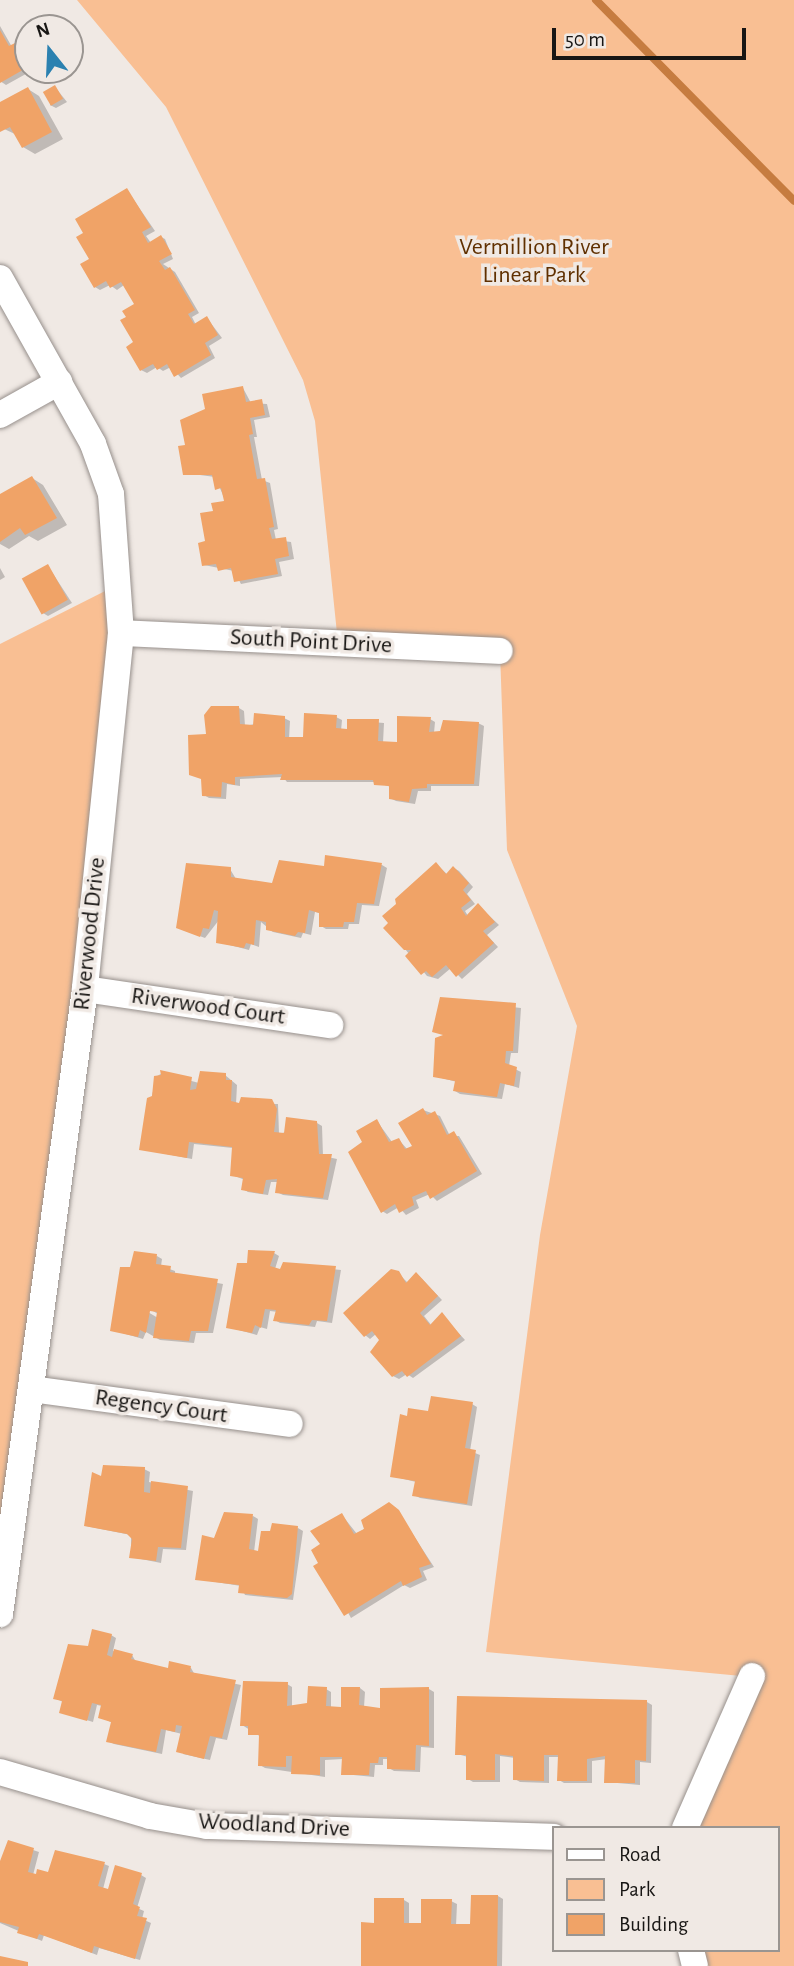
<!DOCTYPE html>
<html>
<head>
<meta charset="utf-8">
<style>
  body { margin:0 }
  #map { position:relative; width:794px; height:1966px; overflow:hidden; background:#f0e9e4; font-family:"Alegreya Sans",sans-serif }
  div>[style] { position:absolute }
  .green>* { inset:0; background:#f9bf93 }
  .shadow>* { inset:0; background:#0003 }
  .stream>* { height:8px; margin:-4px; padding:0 4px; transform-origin:4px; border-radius:4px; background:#c67c40 }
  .building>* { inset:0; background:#f0a367; transform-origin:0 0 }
  .roads { filter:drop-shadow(0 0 2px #97908c) drop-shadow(0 0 2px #97908c) }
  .minor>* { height:26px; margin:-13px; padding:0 13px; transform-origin:13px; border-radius:13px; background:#fff }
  span { translate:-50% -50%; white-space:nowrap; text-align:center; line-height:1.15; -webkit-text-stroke:7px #f0e9e4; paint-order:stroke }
  .park-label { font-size:24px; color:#603000 }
  .street-label { font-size:24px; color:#181614 }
  .legend { position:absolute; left:552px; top:1826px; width:228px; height:126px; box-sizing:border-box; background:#f0e9e4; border:2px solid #9a9591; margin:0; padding:9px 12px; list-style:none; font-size:21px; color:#181614 }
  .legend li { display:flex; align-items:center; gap:14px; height:35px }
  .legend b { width:35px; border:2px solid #9a9591 }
  .north { position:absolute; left:14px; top:14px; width:70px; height:70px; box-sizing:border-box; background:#f0e9e4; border:2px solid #9a9591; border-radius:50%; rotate:342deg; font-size:19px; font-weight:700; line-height:28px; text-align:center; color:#181614 }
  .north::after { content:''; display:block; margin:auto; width:24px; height:32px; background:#2b81b0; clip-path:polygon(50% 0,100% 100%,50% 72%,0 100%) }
  .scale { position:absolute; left:552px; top:28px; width:194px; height:32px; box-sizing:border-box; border:4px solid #181614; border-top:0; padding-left:9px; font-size:21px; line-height:24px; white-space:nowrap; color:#181614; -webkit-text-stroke:5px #f0e9e4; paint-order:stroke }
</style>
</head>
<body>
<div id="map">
  <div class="green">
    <div style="clip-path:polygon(77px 0,794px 0,794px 1966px,695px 1966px,691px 1950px,778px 1950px,778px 1828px,685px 1828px,752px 1677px,486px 1652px,540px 1235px,577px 1026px,507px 850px,500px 652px,338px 643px,315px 421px,303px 380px,166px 107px)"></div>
    <div style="clip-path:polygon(121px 583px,121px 633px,0 1557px,0 644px)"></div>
  </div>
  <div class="shadow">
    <div style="clip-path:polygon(0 26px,12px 47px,23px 47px,28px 70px,33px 70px,6px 85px,0 81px)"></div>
    <div style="clip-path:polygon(55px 87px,67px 102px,56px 108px,50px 105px)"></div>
    <div style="clip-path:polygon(28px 89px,39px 96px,63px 139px,35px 154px,23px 147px,17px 135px,0 127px,0 104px)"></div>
    <div style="clip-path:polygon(127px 190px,155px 231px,146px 236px,151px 243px,161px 237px,165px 239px,173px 259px,163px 264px,175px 272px,199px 313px,192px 317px,196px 325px,207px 318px,222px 338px,209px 346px,215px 358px,181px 378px,171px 367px,163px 371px,157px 367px,147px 373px,141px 370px,128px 318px,136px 305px,124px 285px,117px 290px,110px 285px,100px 290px,95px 287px,85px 233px)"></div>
    <div style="clip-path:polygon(243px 388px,251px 403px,267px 404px,270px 417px,254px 420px,257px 437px,254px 437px,262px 480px,270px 483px,278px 529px,274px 530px,276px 540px,291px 542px,294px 559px,279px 562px,282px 576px,241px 584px,234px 571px,204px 565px,215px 512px,226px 502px,215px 477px,185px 473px,187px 446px,207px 410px)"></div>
    <div style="clip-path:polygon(32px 478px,43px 485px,67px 525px,38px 541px,29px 536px,9px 549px,0 544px,0 505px)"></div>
    <div style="clip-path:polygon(48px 566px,72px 603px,48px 616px,43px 613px)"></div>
    <div style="clip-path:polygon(0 568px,5px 577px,0 580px)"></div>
    <div style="clip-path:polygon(239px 708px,244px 711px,245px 726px,284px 718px,290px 721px,289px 739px,305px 738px,336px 717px,342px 720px,341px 731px,349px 731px,348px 720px,384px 723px,383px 743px,398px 744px,430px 719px,435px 722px,434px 733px,478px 723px,484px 726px,479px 786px,431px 786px,431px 791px,418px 791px,415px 804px,396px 801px,390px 798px,391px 787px,375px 782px,287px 782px,283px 777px,240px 779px,240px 786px,227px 784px,226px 799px,209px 798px,204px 795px,208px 736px)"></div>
    <div style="clip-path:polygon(436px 864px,448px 875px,454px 868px,459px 871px,473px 887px,467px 894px,475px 904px,465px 911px,468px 916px,478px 905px,499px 925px,487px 935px,498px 947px,462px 979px,451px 968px,438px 979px,427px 976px,405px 949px)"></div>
    <div style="clip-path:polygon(382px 865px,387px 868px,379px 906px,362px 905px,359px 924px,349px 924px,348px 929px,326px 929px,321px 926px,320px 913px,315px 912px,311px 935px,303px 933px,301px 938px,273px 932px,261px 922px,259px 947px,251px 944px,249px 950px,218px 942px,219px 920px,205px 938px,183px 930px,230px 869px,236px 879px,273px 885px,326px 868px)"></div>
    <div style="clip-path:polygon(441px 999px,521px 1008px,518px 1053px,511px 1053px,509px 1066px,521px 1072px,519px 1088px,505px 1084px,502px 1099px,460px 1094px,455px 1091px,457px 1082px,434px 1076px,446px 1036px)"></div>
    <div style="clip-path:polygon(162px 1073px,199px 1083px,225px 1075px,237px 1085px,236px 1104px,278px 1104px,279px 1134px,317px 1123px,322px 1126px,323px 1156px,337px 1159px,328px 1200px,283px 1195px,277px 1192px,279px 1182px,271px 1182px,268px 1195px,248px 1192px,243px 1189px,245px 1180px,232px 1175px,233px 1148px,194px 1144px,192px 1159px,141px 1149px,156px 1077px)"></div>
    <div style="clip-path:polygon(423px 1110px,440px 1116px,450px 1136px,459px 1136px,482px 1174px,437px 1201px,430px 1194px,416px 1200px,419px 1208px,406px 1215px,399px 1207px,387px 1214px,382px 1211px,364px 1142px,377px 1121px,392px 1142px,399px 1140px,408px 1150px,414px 1147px)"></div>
    <div style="clip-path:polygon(274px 1253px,279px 1256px,275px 1269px,281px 1271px,284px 1264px,341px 1270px,332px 1323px,317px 1321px,315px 1327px,280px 1323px,275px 1320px,278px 1312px,270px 1311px,267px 1329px,260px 1327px,257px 1335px,228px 1327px,249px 1265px)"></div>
    <div style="clip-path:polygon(evenodd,157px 1256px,162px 1259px,161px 1266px,175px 1271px,175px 1275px,223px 1284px,213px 1333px,196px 1333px,194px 1343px,160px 1340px,146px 1332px,143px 1339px,112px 1330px,131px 1269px,157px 1256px,143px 1305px,158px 1314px,158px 1318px,141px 1308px,143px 1305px)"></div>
    <div style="clip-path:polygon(398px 1273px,408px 1283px,416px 1275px,421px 1278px,442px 1300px,424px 1316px,432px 1326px,442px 1315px,465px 1340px,413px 1378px,407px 1374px,399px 1379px,393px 1376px,382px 1340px,376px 1334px,370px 1339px,365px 1335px)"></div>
    <div style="clip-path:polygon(472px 1404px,477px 1407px,470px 1451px,480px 1455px,472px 1506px,420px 1498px,414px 1495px,416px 1482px,392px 1476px,408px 1418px)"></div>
    <div style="clip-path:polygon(144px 1469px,150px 1472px,149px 1482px,193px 1491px,186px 1550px,163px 1549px,161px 1563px,131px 1557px,131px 1535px,86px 1526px,102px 1479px)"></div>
    <div style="clip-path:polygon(395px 1507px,434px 1567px,423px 1571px,427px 1580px,410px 1588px,404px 1585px,351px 1618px,321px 1564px,322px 1545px,342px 1515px,357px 1534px)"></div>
    <div style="clip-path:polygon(253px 1516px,258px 1519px,254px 1552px,259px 1553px,298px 1528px,303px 1531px,293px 1600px,245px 1595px,241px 1586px,197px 1579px,215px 1540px)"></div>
    <div style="clip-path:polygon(111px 1635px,116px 1638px,113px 1651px,132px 1655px,136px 1662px,169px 1670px,170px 1663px,191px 1668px,195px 1675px,241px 1685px,227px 1740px,216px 1738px,210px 1760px,183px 1754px,182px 1734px,166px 1730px,162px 1754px,114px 1744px,108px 1741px,113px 1723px,100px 1717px,102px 1706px,97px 1705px,93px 1722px,61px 1712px,63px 1702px,55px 1698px,89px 1648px)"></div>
    <div style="clip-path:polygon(287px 1684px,292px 1687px,292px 1707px,309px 1705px,326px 1689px,331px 1692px,331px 1708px,342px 1708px,360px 1688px,365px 1692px,364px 1707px,382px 1710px,429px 1689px,434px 1692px,434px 1748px,421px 1747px,420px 1772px,394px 1771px,389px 1768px,389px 1759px,383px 1759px,383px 1765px,375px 1765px,374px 1777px,343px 1774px,343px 1759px,325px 1760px,325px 1777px,265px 1768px,260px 1765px,261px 1737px,242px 1725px)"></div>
    <div style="clip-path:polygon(647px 1702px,652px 1705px,651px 1763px,640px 1762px,640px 1785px,606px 1782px,607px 1759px,592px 1761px,592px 1783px,564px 1783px,559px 1780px,559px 1757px,549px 1757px,549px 1783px,520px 1782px,515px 1779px,515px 1758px,500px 1756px,500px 1782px,473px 1782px,468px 1779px,468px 1757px,457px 1754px)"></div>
    <div style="clip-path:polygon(9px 1842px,39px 1852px,33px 1875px,104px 1864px,109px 1866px,103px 1889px,109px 1891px,141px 1875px,146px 1878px,137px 1908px,144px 1911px,142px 1919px,151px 1923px,140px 1960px,99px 1948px,97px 1955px,44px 1935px,42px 1941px,0 1923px,0 1863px)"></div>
    <div style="clip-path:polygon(498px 1896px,503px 1899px,502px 1966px,362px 1966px,376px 1924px,404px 1900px,409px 1903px,409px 1925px,422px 1925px,451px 1901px,457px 1904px,456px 1926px,472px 1926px)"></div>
  </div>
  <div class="stream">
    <div style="left:596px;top:0;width:282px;rotate:45.4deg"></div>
  </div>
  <div class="building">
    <div style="clip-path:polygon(0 30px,9px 46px,17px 42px,28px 60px,28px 67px,0 83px)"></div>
    <div style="left:55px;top:85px;width:16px;height:14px;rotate:60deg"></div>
    <div style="clip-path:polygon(28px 87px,52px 132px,22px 148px,10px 127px,0 132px,0 102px)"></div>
    <div style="clip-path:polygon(127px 188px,151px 227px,142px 232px,148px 243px,161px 235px,172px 254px,159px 261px,165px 270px,170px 267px,195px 310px,188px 314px,194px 324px,207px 316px,218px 335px,205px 343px,211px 355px,174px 377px,167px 364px,157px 370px,153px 364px,140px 371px,126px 347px,133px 342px,120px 320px,126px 317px,122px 311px,134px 304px,121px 282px,110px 288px,106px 281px,94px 288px,80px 264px,89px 259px,76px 237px,83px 233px,75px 219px)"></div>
    <div style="clip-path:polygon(243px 386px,246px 402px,262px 399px,265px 415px,250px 418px,253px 434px,249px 435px,257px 479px,265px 478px,274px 527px,269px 528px,272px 539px,286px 537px,289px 556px,275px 559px,278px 574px,234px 582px,231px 568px,218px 571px,216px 564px,202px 566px,198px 543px,205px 541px,200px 513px,213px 511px,211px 503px,224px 501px,221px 488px,215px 490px,212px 475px,183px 475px,178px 446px,185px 445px,180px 420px,205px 409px,202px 394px)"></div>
    <div style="clip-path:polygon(32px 476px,57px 518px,25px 535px,20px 528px,0 542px,0 494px)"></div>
    <div style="left:48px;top:564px;width:41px;height:30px;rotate:61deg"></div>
    <div style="clip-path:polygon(211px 706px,239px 706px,240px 724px,253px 725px,254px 713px,285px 716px,285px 737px,303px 737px,304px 713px,337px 715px,336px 728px,347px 729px,347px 719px,379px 719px,378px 741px,397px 742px,397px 716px,431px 717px,429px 732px,440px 731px,443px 720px,479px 722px,474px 784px,427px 784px,427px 788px,412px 789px,409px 802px,389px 799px,389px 786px,374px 785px,373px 780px,280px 780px,282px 774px,235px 777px,235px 785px,222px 782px,221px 797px,202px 796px,201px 779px,189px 775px,188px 735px,206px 734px,204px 715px)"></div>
    <div style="clip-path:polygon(325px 855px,382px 863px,374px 904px,357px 903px,354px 922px,344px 922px,343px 927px,319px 927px,319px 913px,309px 910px,305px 933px,298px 932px,295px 936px,266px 930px,266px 922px,256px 920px,254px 945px,246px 943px,244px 948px,216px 943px,218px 911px,214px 910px,209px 929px,203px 928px,200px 937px,176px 928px,186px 863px,231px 867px,231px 877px,272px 883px,279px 860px,324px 866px)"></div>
    <div style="clip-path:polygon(436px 862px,446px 874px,453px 866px,469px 883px,463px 890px,471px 900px,461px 908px,466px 916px,478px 903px,495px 922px,483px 931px,494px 943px,456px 977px,446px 965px,432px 977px,426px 971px,421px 975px,405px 956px,411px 950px,404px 950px,383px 928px,388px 923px,382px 916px,396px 904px,395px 899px)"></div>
    <div style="clip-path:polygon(440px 997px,516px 1003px,513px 1051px,506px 1051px,505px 1063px,517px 1067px,514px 1086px,500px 1083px,497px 1097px,453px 1091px,455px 1081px,433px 1077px,435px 1038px,443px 1035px,432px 1032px)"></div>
    <div style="clip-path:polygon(160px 1070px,192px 1077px,190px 1090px,196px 1089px,200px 1071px,226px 1073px,226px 1080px,232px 1080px,231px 1101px,239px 1103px,241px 1097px,272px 1099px,277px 1109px,274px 1132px,284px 1133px,286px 1117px,317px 1121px,319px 1154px,332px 1154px,323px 1198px,275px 1193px,277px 1179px,266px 1180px,263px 1194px,241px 1190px,243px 1178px,230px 1176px,232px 1147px,189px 1142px,187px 1158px,139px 1150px,147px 1098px,152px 1096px,154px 1076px,161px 1075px)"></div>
    <div style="clip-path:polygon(423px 1108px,427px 1115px,435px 1111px,447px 1135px,454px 1131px,477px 1171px,430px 1199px,426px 1191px,412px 1197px,414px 1205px,399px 1213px,395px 1204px,381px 1213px,348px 1152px,362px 1142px,356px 1131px,377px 1119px,389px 1142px,399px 1138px,405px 1149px,412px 1146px,398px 1123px)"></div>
    <div style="clip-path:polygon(248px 1250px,275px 1251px,270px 1266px,280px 1269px,283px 1262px,336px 1266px,327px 1321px,312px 1320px,309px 1325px,273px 1321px,276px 1310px,265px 1309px,261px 1328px,255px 1325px,252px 1333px,226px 1328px,237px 1263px,247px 1263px)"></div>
    <div style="clip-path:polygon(134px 1251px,157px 1254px,156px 1264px,171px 1266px,170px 1272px,218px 1279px,208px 1331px,191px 1331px,189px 1341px,153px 1338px,157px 1312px,150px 1311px,146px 1333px,140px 1330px,138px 1337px,110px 1331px,120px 1267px,130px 1267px)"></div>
    <div style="clip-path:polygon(391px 1269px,399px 1271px,406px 1283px,416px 1272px,438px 1296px,420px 1313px,430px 1325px,442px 1312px,461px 1336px,407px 1377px,402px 1371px,392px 1377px,370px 1352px,379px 1340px,372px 1331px,364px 1337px,343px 1313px)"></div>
    <div style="clip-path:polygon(431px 1396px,473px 1402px,465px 1448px,476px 1450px,467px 1504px,412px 1496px,415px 1481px,390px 1477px,400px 1414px,407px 1416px,408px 1408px,428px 1411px)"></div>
    <div style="clip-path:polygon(103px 1465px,145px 1467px,144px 1492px,150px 1493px,151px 1481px,188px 1486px,181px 1548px,158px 1547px,156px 1561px,129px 1558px,132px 1539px,127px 1534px,84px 1526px,92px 1472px,101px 1476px)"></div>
    <div style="clip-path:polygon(389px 1502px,399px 1510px,431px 1564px,419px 1568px,422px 1577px,403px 1586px,401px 1581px,344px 1616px,313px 1566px,318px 1563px,311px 1550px,320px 1544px,310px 1531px,342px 1513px,354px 1534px,364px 1529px,361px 1520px)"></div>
    <div style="clip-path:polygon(224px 1512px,253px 1514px,249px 1549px,258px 1551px,261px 1531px,270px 1531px,272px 1523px,298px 1526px,292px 1594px,287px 1598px,238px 1593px,239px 1585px,195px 1580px,202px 1535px,214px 1538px)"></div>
    <div style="clip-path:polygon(92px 1629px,112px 1634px,107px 1655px,112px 1657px,114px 1649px,133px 1654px,131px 1659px,168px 1668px,169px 1661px,191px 1666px,190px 1672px,236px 1680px,222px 1738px,210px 1736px,204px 1759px,176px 1752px,182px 1726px,176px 1725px,175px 1732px,161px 1729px,156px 1752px,106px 1742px,111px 1722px,98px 1718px,101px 1705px,92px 1703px,87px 1721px,59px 1713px,62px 1701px,53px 1699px,68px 1644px,88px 1646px)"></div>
    <div style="clip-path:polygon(243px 1681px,288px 1682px,287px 1706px,307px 1703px,308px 1686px,327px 1687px,326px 1706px,341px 1707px,341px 1687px,360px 1687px,359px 1705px,380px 1708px,380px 1688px,429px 1687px,429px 1746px,416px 1745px,415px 1770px,387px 1769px,387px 1757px,379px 1757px,378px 1763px,370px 1763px,369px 1775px,341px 1775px,342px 1757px,320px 1757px,320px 1775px,291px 1774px,292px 1756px,286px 1756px,286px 1767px,258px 1766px,259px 1735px,248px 1735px,248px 1726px,240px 1726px)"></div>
    <div style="clip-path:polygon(457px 1696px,647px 1700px,646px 1761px,635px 1760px,635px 1783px,604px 1783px,605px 1756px,587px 1759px,587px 1781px,557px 1781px,558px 1755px,544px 1755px,544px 1781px,513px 1780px,513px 1756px,495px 1754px,495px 1780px,466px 1780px,466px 1755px,455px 1755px)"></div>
    <div style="clip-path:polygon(8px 1840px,34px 1848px,28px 1872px,36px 1874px,37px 1869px,48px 1872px,55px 1850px,105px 1862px,98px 1886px,108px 1889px,115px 1865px,142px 1873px,133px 1904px,140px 1907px,137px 1916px,147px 1918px,135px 1959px,94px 1946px,92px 1953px,39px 1934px,37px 1939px,17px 1933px,19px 1927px,0 1922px,0 1861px)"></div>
    <div style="clip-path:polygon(471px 1895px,498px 1895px,497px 1966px,361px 1966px,361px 1922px,374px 1923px,374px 1898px,404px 1898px,404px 1923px,421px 1923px,421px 1899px,452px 1899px,451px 1924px,470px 1924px)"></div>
    <div style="clip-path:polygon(0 1956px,28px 1962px,28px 1966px,0 1966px)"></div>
  </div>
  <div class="roads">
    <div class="minor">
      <div style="left:0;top:278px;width:190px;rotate:60.7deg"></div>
      <div style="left:93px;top:444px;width:53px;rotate:70.2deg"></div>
      <div style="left:111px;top:494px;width:139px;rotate:85.9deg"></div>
      <div style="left:121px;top:633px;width:358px;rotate:95.8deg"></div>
      <div style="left:85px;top:989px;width:631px;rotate:97.74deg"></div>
      <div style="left:0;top:415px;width:68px;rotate:-29.2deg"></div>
      <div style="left:121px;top:633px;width:379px;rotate:2.7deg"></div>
      <div style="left:85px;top:989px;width:248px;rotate:8.4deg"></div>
      <div style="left:32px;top:1389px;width:260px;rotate:7.7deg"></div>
      <div style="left:0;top:1772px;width:156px;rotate:16.3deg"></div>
      <div style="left:150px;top:1816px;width:58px;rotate:10deg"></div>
      <div style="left:207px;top:1826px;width:347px;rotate:1.8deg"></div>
      <div style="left:685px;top:1828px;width:166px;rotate:-66.2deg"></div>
      <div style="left:691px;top:1950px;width:16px;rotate:76deg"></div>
    </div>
  </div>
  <div class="park-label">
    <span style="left:534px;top:262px">Vermillion River<br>Linear Park</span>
  </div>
  <div class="street-label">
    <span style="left:311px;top:642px;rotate:3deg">South Point Drive</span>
    <span style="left:90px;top:934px;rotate:-84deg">Riverwood Drive</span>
    <span style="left:208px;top:1007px;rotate:8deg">Riverwood Court</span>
    <span style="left:161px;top:1407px;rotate:8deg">Regency Court</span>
    <span style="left:274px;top:1826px;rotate:3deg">Woodland Drive</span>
  </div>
  <ul class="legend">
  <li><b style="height:9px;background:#fff"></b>Road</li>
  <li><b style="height:19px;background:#f9bf93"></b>Park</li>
  <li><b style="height:19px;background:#f0a367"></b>Building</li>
  </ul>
  <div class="north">N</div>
  <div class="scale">50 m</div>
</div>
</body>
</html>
